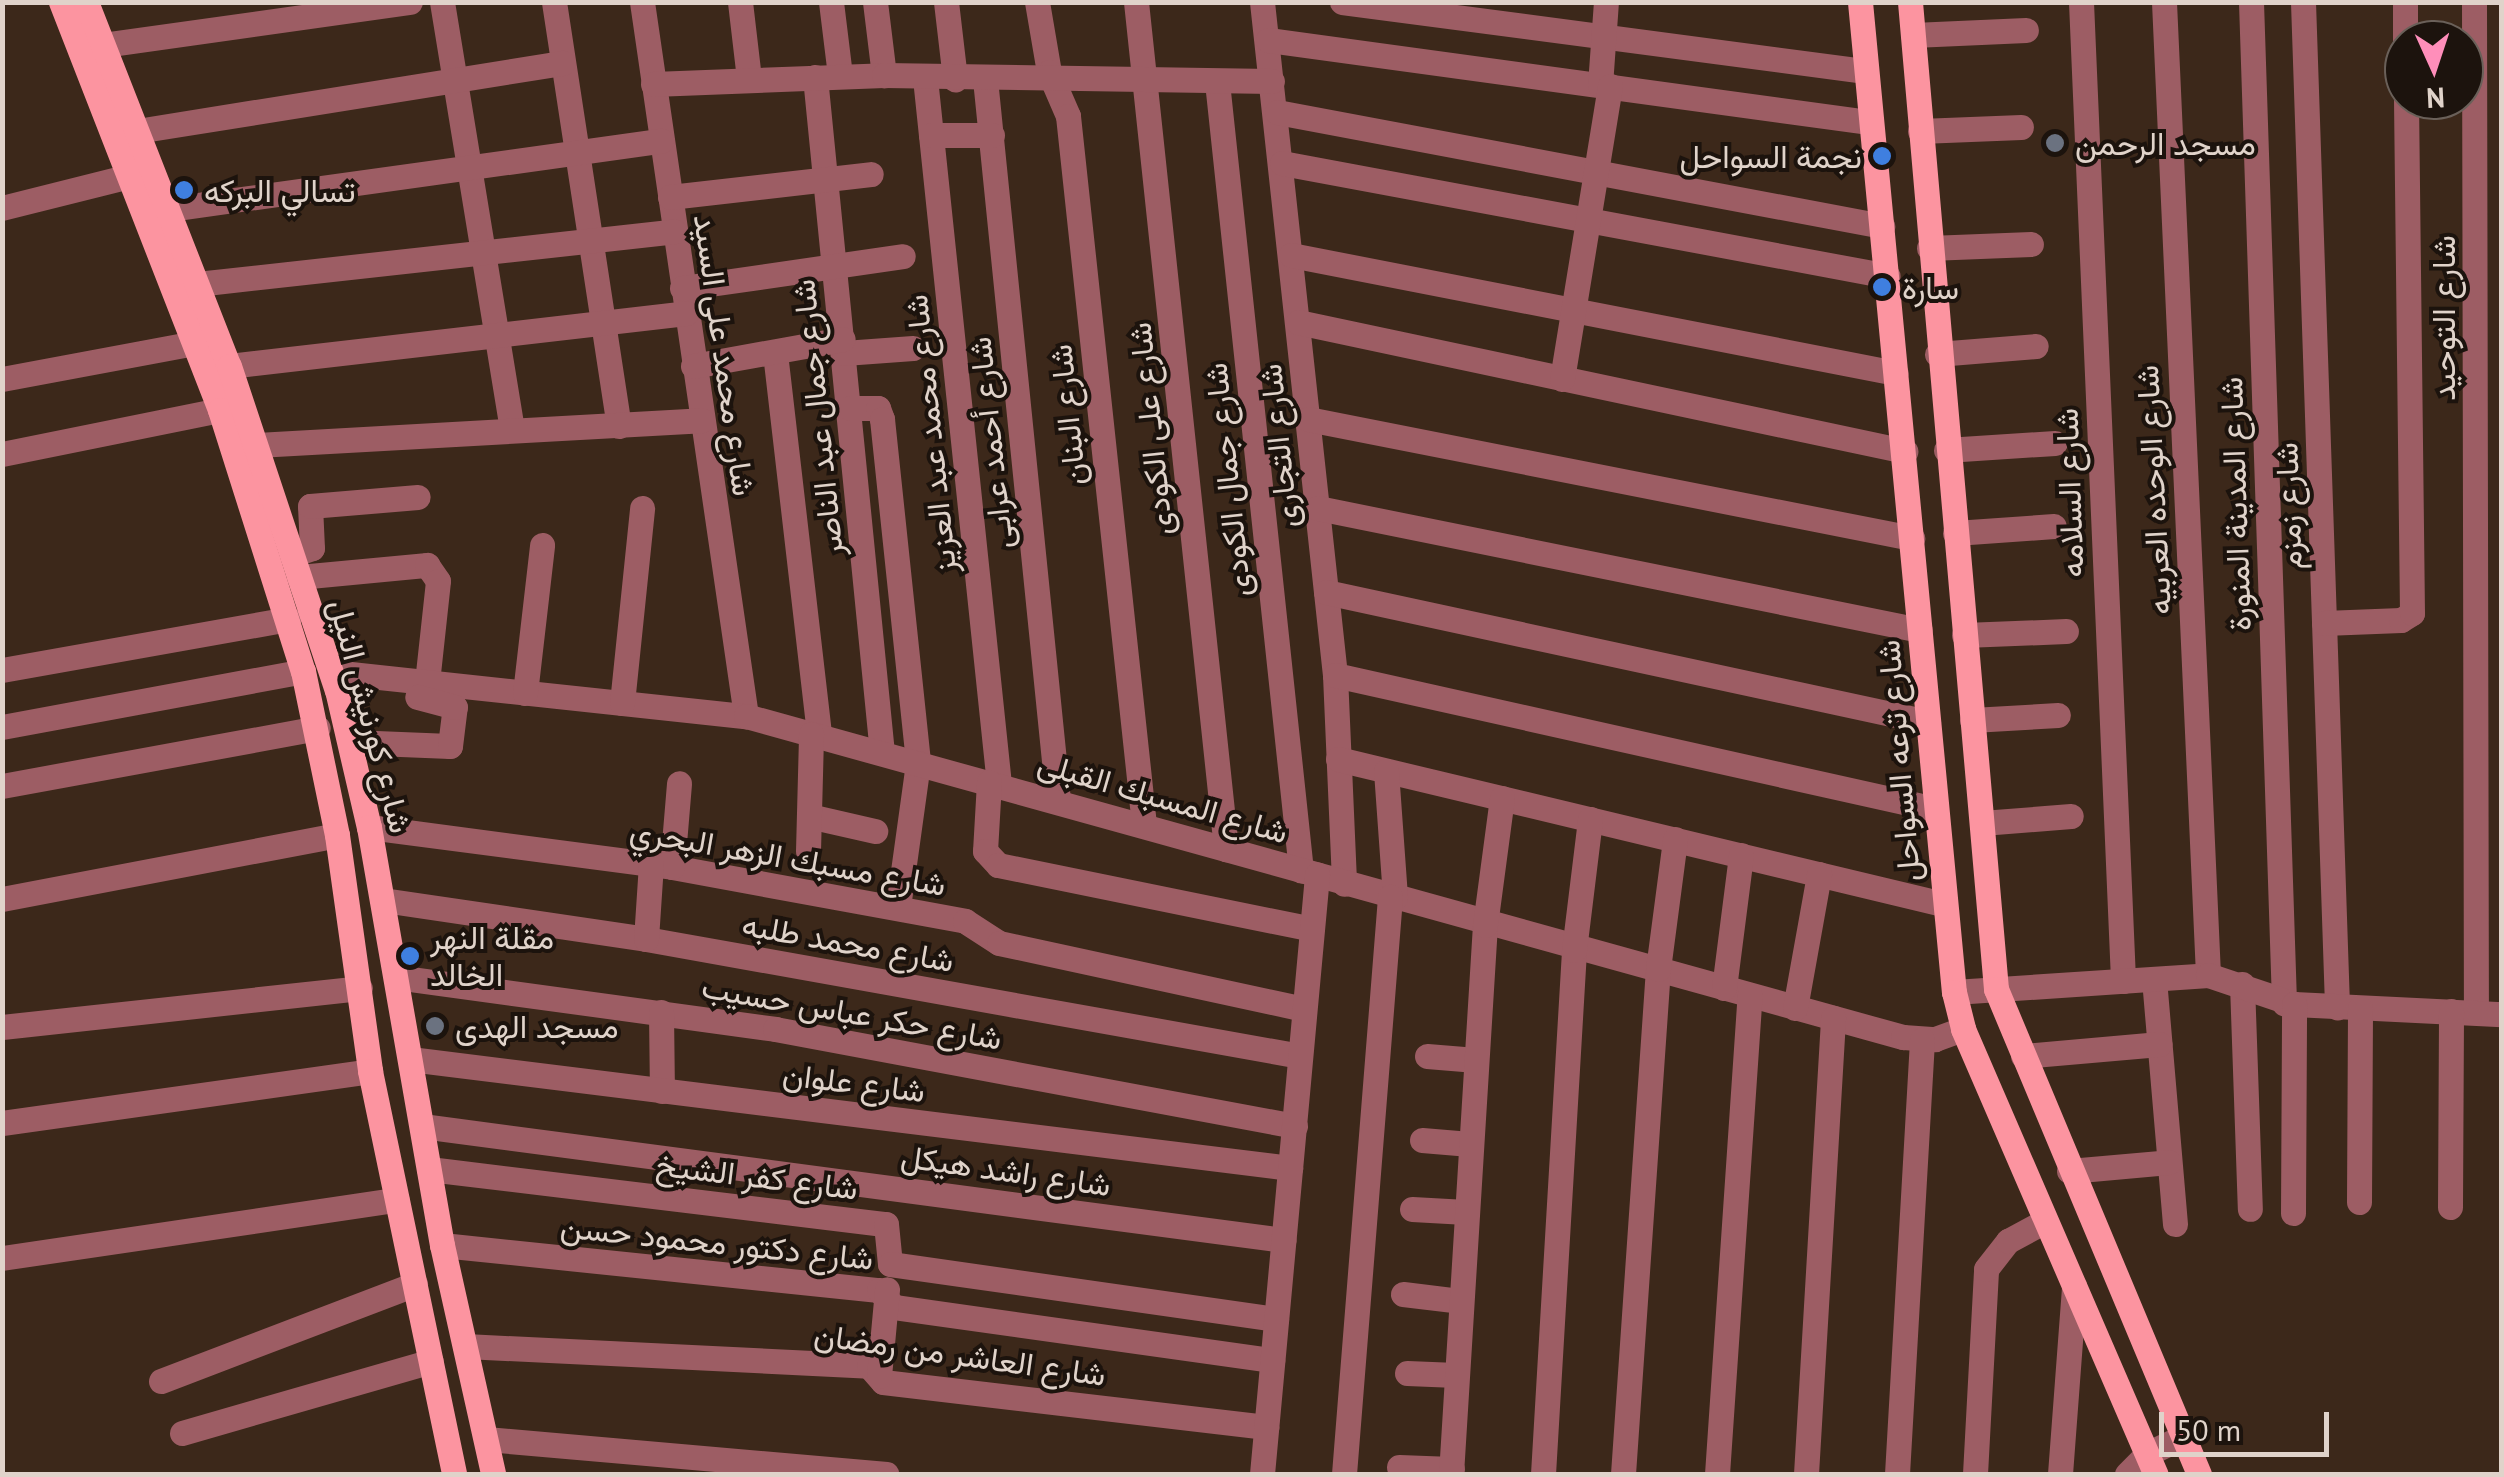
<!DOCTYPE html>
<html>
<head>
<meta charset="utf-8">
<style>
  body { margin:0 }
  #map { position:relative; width:2504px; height:1477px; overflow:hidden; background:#3c281a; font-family:"PT Sans",Vazirmatn,sans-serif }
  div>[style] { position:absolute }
  .minor>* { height:25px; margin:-12.5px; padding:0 12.5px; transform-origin:12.5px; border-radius:12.5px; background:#9d5d64 }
  .major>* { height:25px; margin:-12.5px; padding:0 12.5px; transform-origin:12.5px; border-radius:12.5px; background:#fc94a0 }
  .dots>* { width:28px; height:28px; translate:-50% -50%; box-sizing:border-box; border:5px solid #1c130d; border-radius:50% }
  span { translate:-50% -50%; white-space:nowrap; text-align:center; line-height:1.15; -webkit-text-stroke:8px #1c130d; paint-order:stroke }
  .poi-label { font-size:32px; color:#e0d3ca }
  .left { translate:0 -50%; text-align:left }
  .right { translate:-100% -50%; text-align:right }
  .street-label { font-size:32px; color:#e0d3ca }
  .frame { position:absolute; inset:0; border:5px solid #e0d3ca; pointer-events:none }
  .north { position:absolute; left:2384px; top:20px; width:100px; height:100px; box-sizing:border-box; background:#1c130d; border:2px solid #6a6059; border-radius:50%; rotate:177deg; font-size:28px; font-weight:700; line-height:40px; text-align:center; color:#e0d3ca }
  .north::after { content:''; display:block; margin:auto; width:35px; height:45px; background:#ff8eba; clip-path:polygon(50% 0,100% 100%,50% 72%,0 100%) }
  .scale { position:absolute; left:2159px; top:1412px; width:170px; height:45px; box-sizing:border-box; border:5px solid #e0d3ca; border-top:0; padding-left:12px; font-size:30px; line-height:35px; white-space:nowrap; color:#e0d3ca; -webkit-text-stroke:8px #1c130d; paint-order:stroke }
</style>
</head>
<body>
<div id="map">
  <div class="minor">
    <div style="left:442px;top:2px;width:433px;rotate:80.7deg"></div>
    <div style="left:554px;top:2px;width:429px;rotate:81.3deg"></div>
    <div style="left:642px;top:2px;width:722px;rotate:81.71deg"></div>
    <div style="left:740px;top:2px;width:78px;rotate:83.3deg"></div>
    <div style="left:831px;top:2px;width:74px;rotate:83deg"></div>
    <div style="left:875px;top:2px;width:74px;rotate:83deg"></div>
    <div style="left:946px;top:2px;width:78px;rotate:83.3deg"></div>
    <div style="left:1037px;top:2px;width:71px;rotate:80.3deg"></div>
    <div style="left:1049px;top:72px;width:48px;rotate:66.6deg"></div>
    <div style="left:1068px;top:116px;width:713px;rotate:83.88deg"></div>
    <div style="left:1136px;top:2px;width:852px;rotate:83.93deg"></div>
    <div style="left:1262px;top:2px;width:677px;rotate:83.81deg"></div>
    <div style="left:1335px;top:675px;width:209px;rotate:87.5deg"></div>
    <div style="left:1342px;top:2px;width:528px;rotate:7.52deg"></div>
    <div style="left:2081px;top:2px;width:980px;rotate:87.54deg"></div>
    <div style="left:2164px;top:2px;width:974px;rotate:87.41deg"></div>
    <div style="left:2251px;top:2px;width:1002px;rotate:88.11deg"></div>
    <div style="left:2303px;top:2px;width:1006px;rotate:88.06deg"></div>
    <div style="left:2405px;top:2px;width:38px;rotate:90deg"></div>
    <div style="left:2474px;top:2px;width:1010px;rotate:89.89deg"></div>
    <div style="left:1913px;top:35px;width:113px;rotate:-2.5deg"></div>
    <div style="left:1268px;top:40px;width:607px;rotate:7.77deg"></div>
    <div style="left:103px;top:45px;width:310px;rotate:-8deg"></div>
    <div style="left:815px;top:77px;width:679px;rotate:84.34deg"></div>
    <div style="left:925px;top:78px;width:710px;rotate:84.02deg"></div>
    <div style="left:985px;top:79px;width:725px;rotate:84.22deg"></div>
    <div style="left:1217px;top:82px;width:793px;rotate:83.92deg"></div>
    <div style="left:653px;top:84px;width:231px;rotate:-2.2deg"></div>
    <div style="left:884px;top:75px;width:388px;rotate:0.9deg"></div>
    <div style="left:1600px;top:85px;width:83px;rotate:-85.9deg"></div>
    <div style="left:1277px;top:112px;width:616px;rotate:10.67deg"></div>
    <div style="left:137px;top:131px;width:431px;rotate:-9.1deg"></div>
    <div style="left:1920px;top:131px;width:101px;rotate:-2.3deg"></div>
    <div style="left:931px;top:135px;width:61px"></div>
    <div style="left:1282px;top:163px;width:616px;rotate:10.56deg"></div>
    <div style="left:670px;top:197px;width:202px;rotate:-6.5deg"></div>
    <div style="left:2px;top:208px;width:135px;rotate:-14.1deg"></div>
    <div style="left:169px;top:209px;width:497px;rotate:-7.9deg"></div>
    <div style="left:1929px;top:248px;width:102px;rotate:-2.2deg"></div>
    <div style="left:1291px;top:255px;width:616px;rotate:11.04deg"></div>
    <div style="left:197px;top:284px;width:480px;rotate:-6.3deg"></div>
    <div style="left:682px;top:288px;width:223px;rotate:-8.2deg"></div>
    <div style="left:1298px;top:322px;width:621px;rotate:12deg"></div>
    <div style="left:775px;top:353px;width:386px;rotate:83.4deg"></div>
    <div style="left:844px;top:353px;width:69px;rotate:-4.1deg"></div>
    <div style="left:1937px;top:354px;width:99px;rotate:-4.6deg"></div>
    <div style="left:229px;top:366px;width:460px;rotate:-6.6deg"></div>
    <div style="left:693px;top:366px;width:152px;rotate:-10.2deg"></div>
    <div style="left:2px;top:379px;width:196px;rotate:-10.6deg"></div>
    <div style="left:1562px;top:379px;width:297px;rotate:-80.7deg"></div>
    <div style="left:850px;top:408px;width:28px"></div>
    <div style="left:878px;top:408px;width:12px;rotate:70deg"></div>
    <div style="left:882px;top:419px;width:346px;rotate:84deg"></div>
    <div style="left:918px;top:763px;width:146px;rotate:97.9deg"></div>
    <div style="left:1308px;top:419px;width:616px;rotate:11.15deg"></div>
    <div style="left:257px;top:445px;width:445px;rotate:-3.2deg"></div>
    <div style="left:1946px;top:450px;width:109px;rotate:-3.7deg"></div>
    <div style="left:2px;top:454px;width:222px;rotate:-11.4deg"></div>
    <div style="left:1318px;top:508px;width:614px;rotate:11.46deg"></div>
    <div style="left:1955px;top:533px;width:99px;rotate:-4deg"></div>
    <div style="left:292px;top:555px;width:21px;rotate:-19deg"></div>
    <div style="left:312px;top:548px;width:42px;rotate:-92.7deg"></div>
    <div style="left:310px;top:506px;width:108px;rotate:-4.8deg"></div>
    <div style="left:299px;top:577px;width:129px;rotate:-5.4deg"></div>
    <div style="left:427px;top:565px;width:19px;rotate:55deg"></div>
    <div style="left:438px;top:581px;width:102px;rotate:96.2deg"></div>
    <div style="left:1326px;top:592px;width:616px;rotate:12.19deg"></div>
    <div style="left:2324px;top:623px;width:77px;rotate:-2.2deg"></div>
    <div style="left:2401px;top:620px;width:13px;rotate:-32deg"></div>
    <div style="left:2412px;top:613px;width:513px;rotate:-90.67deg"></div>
    <div style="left:1964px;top:635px;width:102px;rotate:-2.2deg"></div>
    <div style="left:2px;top:670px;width:291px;rotate:-10.1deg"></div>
    <div style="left:332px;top:672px;width:416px;rotate:6.1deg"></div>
    <div style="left:746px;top:716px;width:1201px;rotate:15.51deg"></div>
    <div style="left:1903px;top:1037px;width:32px;rotate:4deg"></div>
    <div style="left:1935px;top:1039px;width:30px;rotate:-20deg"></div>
    <div style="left:1335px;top:675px;width:615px;rotate:12.59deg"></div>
    <div style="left:525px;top:693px;width:149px;rotate:-83.4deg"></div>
    <div style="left:622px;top:703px;width:196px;rotate:-84.1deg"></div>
    <div style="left:1972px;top:720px;width:86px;rotate:-3.3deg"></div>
    <div style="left:2px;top:727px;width:306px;rotate:-10.5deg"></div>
    <div style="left:351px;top:742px;width:99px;rotate:2.3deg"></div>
    <div style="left:450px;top:746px;width:39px;rotate:-83deg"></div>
    <div style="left:455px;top:707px;width:39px;rotate:-165deg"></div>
    <div style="left:1338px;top:759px;width:622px;rotate:13.48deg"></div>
    <div style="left:1386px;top:771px;width:127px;rotate:85.9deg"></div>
    <div style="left:989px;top:782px;width:69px;rotate:93.3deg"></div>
    <div style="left:985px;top:851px;width:19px;rotate:47deg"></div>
    <div style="left:998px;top:865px;width:320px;rotate:11.5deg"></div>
    <div style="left:2px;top:786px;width:321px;rotate:-10.4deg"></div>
    <div style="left:809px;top:816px;width:68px;rotate:12.8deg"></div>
    <div style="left:1982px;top:823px;width:89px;rotate:-4.5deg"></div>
    <div style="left:369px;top:827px;width:306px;rotate:7.5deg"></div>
    <div style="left:672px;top:867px;width:298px;rotate:10.4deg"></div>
    <div style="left:965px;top:921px;width:40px;rotate:32.9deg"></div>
    <div style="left:999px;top:943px;width:312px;rotate:12.2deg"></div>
    <div style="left:808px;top:851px;width:117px;rotate:-88.5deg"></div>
    <div style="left:672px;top:867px;width:84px;rotate:-85.2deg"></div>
    <div style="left:2px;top:899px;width:341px;rotate:-10.8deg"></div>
    <div style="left:383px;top:900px;width:266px;rotate:8.4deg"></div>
    <div style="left:646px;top:939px;width:664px;rotate:10.14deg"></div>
    <div style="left:646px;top:939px;width:75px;rotate:-86.2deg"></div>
    <div style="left:396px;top:977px;width:383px;rotate:7.8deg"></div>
    <div style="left:775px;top:1029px;width:529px;rotate:10.57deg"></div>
    <div style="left:2154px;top:979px;width:246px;rotate:85.1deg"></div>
    <div style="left:2242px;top:984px;width:225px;rotate:88deg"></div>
    <div style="left:1724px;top:988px;width:134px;rotate:-82.7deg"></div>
    <div style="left:1954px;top:992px;width:255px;rotate:-3.8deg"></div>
    <div style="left:2208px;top:975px;width:91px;rotate:18.6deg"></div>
    <div style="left:2294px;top:1004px;width:208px;rotate:2.8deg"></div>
    <div style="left:1795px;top:1008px;width:136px;rotate:-79.8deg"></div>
    <div style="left:661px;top:1012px;width:79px;rotate:89.3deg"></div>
    <div style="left:2px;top:1027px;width:360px;rotate:-6.2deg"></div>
    <div style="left:1427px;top:1056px;width:49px;rotate:4.7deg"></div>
    <div style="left:2023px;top:1056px;width:137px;rotate:-5deg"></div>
    <div style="left:410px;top:1059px;width:887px;rotate:7.06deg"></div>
    <div style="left:2px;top:1123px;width:372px;rotate:-8deg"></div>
    <div style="left:422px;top:1126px;width:869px;rotate:7.54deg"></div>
    <div style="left:1422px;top:1140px;width:48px;rotate:4.8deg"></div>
    <div style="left:429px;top:1169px;width:460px;rotate:6.9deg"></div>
    <div style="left:886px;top:1224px;width:40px;rotate:84.3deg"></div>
    <div style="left:890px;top:1264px;width:390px;rotate:8.1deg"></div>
    <div style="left:2069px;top:1171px;width:100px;rotate:-5.1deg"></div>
    <div style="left:2359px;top:1202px;width:194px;rotate:-89.7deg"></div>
    <div style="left:2450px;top:1207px;width:196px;rotate:-89.7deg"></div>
    <div style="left:1412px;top:1209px;width:54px;rotate:3.2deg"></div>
    <div style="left:2293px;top:1213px;width:209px;rotate:-89.7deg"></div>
    <div style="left:442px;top:1245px;width:439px;rotate:5.9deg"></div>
    <div style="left:879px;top:1290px;width:23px;rotate:49deg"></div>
    <div style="left:894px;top:1307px;width:382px;rotate:8deg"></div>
    <div style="left:2px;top:1258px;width:399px;rotate:-8.4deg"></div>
    <div style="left:1403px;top:1294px;width:57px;rotate:7deg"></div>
    <div style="left:465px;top:1346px;width:404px;rotate:2.8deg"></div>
    <div style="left:869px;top:1366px;width:21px;rotate:49deg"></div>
    <div style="left:883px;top:1382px;width:386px;rotate:6.7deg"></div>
    <div style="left:1407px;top:1373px;width:49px;rotate:2.3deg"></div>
    <div style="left:879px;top:1376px;width:87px;rotate:-84.7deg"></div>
    <div style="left:161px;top:1381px;width:272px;rotate:-20.9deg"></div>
    <div style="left:182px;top:1433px;width:259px;rotate:-16.1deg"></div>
    <div style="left:486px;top:1439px;width:402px;rotate:5deg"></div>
    <div style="left:1399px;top:1467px;width:53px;rotate:2.2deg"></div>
    <div style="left:1262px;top:1474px;width:602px;rotate:-84.75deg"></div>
    <div style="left:1344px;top:1474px;width:579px;rotate:-85.44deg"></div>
    <div style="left:1451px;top:1474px;width:550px;rotate:-86.46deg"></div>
    <div style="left:1485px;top:925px;width:128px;rotate:-82.4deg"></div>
    <div style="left:1543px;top:1474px;width:525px;rotate:-86.61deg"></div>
    <div style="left:1574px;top:950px;width:132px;rotate:-83deg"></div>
    <div style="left:1623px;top:1474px;width:506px;rotate:-86.04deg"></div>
    <div style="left:1658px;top:969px;width:131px;rotate:-82.5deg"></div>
    <div style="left:1717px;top:1474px;width:480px;rotate:-86.1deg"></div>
    <div style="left:1806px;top:1474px;width:457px;rotate:-86.6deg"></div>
    <div style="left:1897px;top:1474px;width:435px;rotate:-86.7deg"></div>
    <div style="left:1975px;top:1474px;width:205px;rotate:-86.9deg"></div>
    <div style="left:1986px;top:1269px;width:36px;rotate:-52deg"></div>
    <div style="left:2008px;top:1241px;width:42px;rotate:-28.4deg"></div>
    <div style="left:2060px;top:1474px;width:189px;rotate:-85.7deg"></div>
    <div style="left:2127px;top:1474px;width:28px;rotate:-45deg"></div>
    <div style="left:2147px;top:1454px;width:39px;rotate:-26deg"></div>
  </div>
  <div class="major">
    <div style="left:61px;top:2px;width:438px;rotate:68.7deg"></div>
    <div style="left:220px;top:410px;width:274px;rotate:72.4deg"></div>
    <div style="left:303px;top:671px;width:167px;rotate:78.3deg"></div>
    <div style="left:337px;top:835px;width:238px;rotate:82deg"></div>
    <div style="left:370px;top:1071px;width:412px;rotate:78.2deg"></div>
    <div style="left:86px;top:2px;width:391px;rotate:68.6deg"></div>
    <div style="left:229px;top:366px;width:342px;rotate:71.6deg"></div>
    <div style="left:337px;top:690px;width:141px;rotate:76.9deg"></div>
    <div style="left:369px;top:827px;width:424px;rotate:80.1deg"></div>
    <div style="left:442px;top:1245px;width:235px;rotate:77.4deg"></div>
    <div style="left:1860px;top:2px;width:994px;rotate:84.58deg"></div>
    <div style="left:1954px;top:992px;width:38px;rotate:76deg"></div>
    <div style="left:1963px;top:1029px;width:485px;rotate:66.6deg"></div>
    <div style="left:1910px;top:2px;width:991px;rotate:85.02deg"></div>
    <div style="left:1996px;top:989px;width:526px;rotate:67.29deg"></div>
  </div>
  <div class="dots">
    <div style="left:2055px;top:143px;background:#6b7280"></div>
    <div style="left:1882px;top:156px;background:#3f7fe0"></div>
    <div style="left:184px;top:190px;background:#3f7fe0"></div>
    <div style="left:1882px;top:287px;background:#3f7fe0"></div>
    <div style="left:410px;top:956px;background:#3f7fe0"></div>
    <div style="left:435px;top:1026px;background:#6b7280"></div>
  </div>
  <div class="poi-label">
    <span class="left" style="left:2075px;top:143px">مسجد الرحمن</span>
    <span class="right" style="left:1862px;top:156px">نجمة السواحل</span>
    <span class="left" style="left:204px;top:190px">تسالي البركه</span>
    <span class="left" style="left:1902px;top:287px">سارة</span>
    <span class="left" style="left:430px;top:956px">مقلة النهر<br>الخالد</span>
    <span class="left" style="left:455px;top:1026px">مسجد الهدى</span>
  </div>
  <div class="street-label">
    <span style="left:2443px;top:318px;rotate:-90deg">شارع التوحيد</span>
    <span style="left:725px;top:355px;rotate:82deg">شارع محمد على السيد</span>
    <span style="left:1067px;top:415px;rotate:-96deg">شارع البنان</span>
    <span style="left:817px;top:418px;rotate:-96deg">شارع جمال عبد الناصر</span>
    <span style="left:1150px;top:429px;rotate:-96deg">شارع على الكودى</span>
    <span style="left:930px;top:434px;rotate:-96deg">شارع محمد عبد العزيز</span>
    <span style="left:990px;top:443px;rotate:-96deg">شارع أحمد عرابى</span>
    <span style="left:1278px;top:446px;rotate:-96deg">شارع التجارى</span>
    <span style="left:1227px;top:480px;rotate:-96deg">شارع جمال الكودى</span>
    <span style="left:2153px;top:490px;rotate:-93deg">شارع الوحده العربيه</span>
    <span style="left:2069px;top:493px;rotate:-92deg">شارع السلامه</span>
    <span style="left:2235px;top:504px;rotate:-92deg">شارع المدينة المنورة</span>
    <span style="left:2288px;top:506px;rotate:-92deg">شارع زمزم</span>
    <span style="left:371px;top:716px;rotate:75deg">شارع كورنيش النيل</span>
    <span style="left:1898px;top:761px;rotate:-95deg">شارع ترعه السواحل</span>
    <span style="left:1163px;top:797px;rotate:16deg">شارع المسبك القبلى</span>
    <span style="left:788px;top:857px;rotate:10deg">شارع مسبك الزهر البحري</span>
    <span style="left:848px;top:942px;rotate:10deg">شارع محمد طلبه</span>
    <span style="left:852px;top:1012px;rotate:10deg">شارع حكر عباس حسيب</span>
    <span style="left:854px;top:1082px;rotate:7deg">شارع علوان</span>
    <span style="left:1006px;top:1170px;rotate:8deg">شارع راشد هيكل</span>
    <span style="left:757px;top:1176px;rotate:7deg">شارع كفر الشيخ</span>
    <span style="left:717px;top:1242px;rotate:6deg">شارع دكتور محمود حسن</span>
    <span style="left:960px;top:1354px;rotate:8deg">شارع العاشر من رمضان</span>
  </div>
  <div class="frame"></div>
  <div class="north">N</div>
  <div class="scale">50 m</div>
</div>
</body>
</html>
